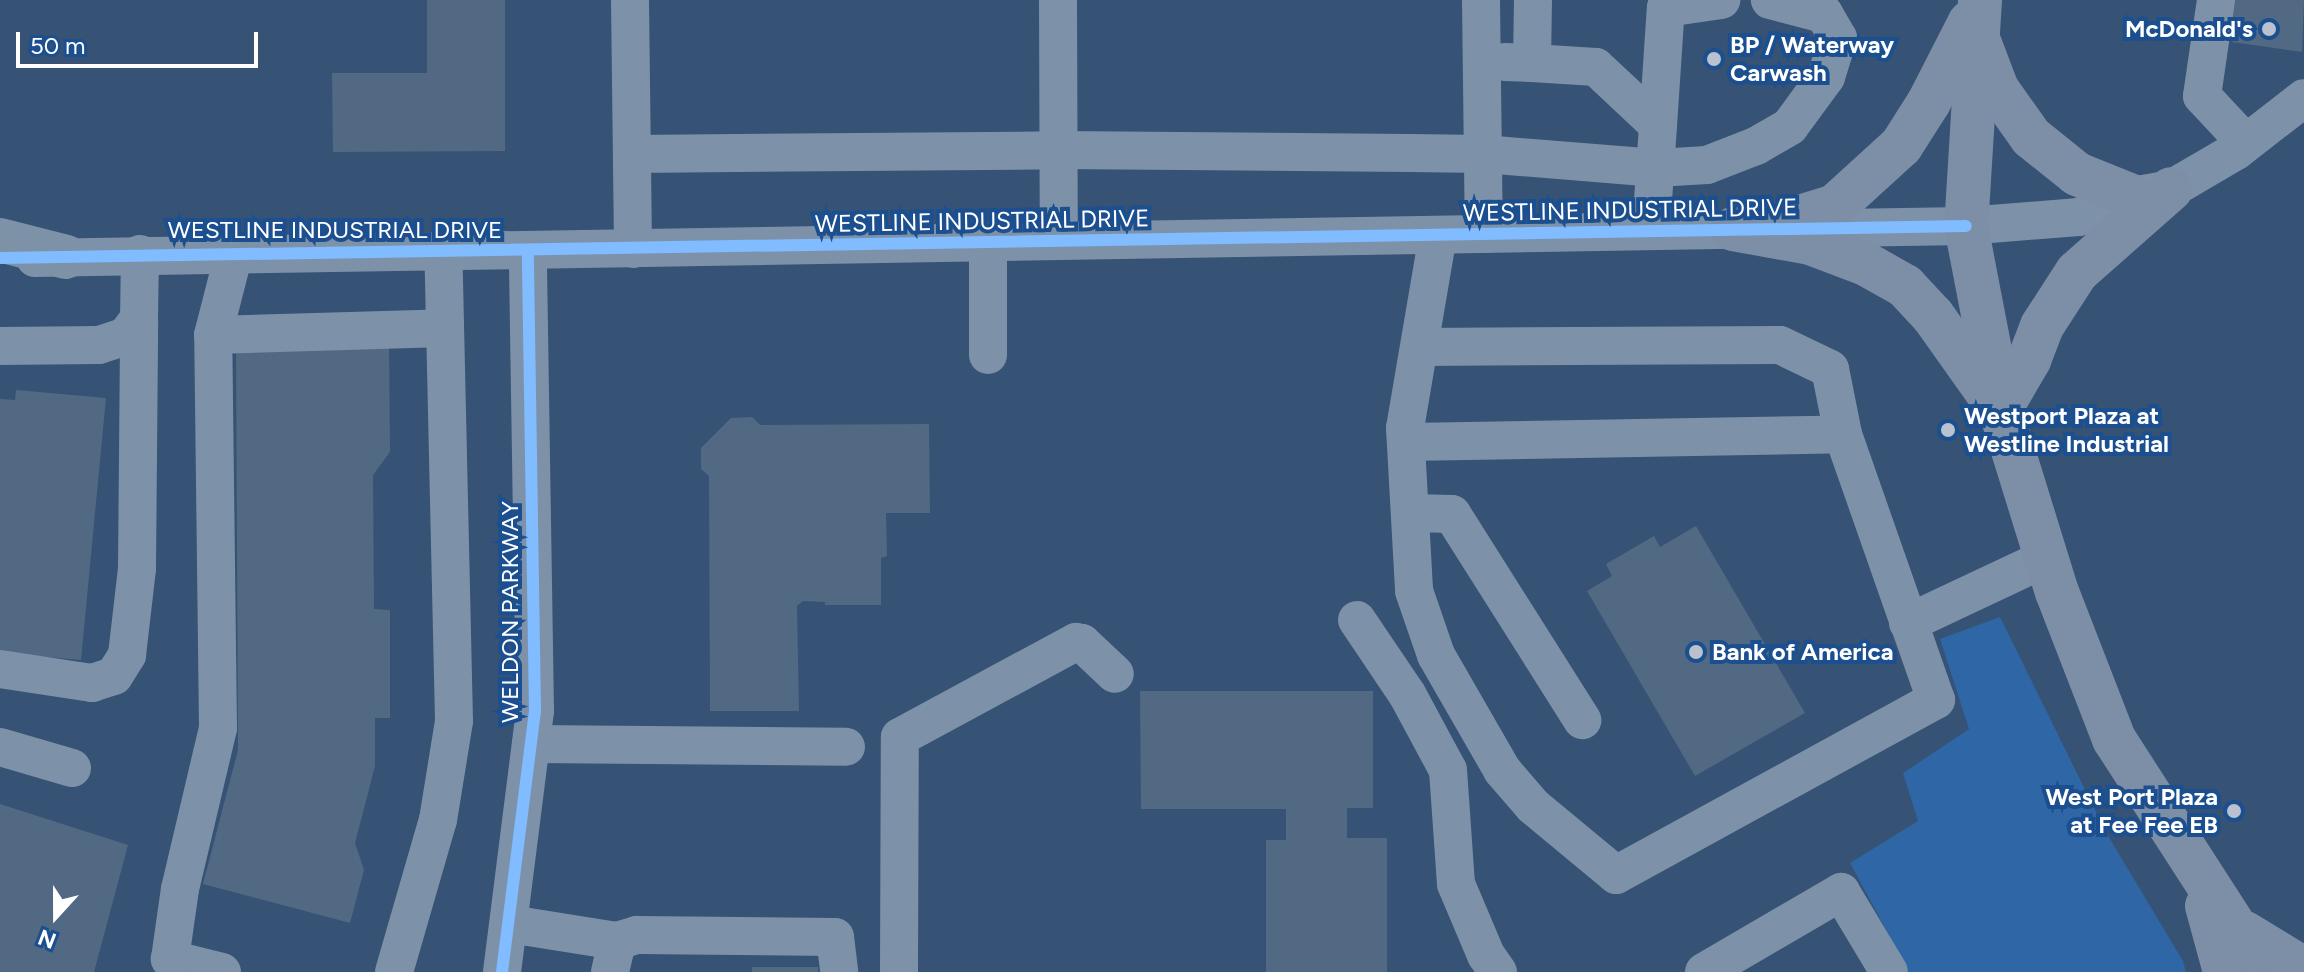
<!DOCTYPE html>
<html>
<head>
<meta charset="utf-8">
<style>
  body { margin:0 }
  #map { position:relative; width:2304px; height:972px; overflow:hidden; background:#365274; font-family:Figtree,sans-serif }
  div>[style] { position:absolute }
  .green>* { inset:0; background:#2f66a5 }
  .building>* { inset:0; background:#526984; transform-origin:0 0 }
  .minor>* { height:38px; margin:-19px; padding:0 19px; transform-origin:19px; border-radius:19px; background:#7d92a8 }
  .major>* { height:44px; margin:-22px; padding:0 22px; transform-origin:22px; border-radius:22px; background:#7d8ea7 }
  .highway>* { height:44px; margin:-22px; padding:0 22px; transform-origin:22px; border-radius:22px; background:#7e92a7 }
  .cycleway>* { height:12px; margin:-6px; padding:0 6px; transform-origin:6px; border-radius:6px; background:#80bcff }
  .dots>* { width:22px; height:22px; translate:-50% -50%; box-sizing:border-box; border:4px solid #1b4f8f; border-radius:50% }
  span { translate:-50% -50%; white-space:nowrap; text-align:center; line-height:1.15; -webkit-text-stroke:8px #1b4f8f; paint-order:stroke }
  .poi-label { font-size:24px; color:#fff; font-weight:700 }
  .right { translate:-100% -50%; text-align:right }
  .left { translate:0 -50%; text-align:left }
  .street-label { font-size:24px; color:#fff }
  .north { position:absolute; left:16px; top:876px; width:80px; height:80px; -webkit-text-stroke:6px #1b4f8f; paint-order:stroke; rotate:201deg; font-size:22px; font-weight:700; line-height:32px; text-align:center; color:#fff }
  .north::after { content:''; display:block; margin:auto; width:28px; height:36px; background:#fff; clip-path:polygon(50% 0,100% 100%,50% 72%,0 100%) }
  .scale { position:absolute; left:16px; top:32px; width:242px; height:36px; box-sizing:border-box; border:4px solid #fff; border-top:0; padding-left:10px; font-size:24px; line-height:28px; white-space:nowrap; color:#fff; -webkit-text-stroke:6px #1b4f8f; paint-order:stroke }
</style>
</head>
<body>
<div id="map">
  <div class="green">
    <div style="clip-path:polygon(2000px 617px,2107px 834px,2183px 961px,2186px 972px,1909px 972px,1850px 863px,1918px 821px,1903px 773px,1969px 729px,1940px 639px)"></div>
  </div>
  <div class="building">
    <div style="clip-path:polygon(427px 0,505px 0,505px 151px,333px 152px,332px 73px,427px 73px)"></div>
    <div style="clip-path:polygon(2226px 0,2304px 0,2302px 52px,2232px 42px,2235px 23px,2223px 22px)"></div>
    <div style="clip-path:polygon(389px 343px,390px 452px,373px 475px,374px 609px,390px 610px,390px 718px,375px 718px,375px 766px,355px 843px,364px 870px,350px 923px,203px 884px,238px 750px,236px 344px)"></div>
    <div style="clip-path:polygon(16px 390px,106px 398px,81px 660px,0 653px,0 399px,15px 400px)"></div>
    <div style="clip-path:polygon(752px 417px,760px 425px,929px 424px,930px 513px,886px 513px,887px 556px,881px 558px,881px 605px,825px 605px,825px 602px,803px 601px,797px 606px,799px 711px,710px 711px,709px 476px,701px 469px,701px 448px,731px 418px)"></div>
    <div style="clip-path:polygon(1696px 526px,1805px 713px,1695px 776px,1587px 591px,1612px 576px,1606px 564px,1654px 536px,1660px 547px)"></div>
    <div style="clip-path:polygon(1140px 691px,1373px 691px,1373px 808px,1347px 808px,1347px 838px,1387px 838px,1387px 972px,1266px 972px,1266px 840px,1286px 840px,1286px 809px,1141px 809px)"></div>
    <div style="clip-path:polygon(0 804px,128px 845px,94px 972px,0 972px)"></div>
    <div style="left:752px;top:967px;width:66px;height:9px"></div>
  </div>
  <div class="minor">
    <div style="left:630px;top:0;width:249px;rotate:89.3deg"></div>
    <div style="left:1058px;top:0;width:241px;rotate:89.8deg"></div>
    <div style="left:1481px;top:0;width:234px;rotate:89.3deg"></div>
    <div style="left:2216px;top:0;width:97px;rotate:98.3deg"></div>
    <div style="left:2202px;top:96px;width:64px;rotate:46.9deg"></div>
    <div style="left:1505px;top:62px;width:27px;rotate:2deg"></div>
    <div style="left:1532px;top:63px;width:63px;rotate:-89.1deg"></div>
    <div style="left:1532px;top:63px;width:64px;rotate:3.6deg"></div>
    <div style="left:1596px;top:67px;width:85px;rotate:43.1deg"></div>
    <div style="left:632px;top:154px;width:427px;rotate:-0.5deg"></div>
    <div style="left:1059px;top:150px;width:351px;rotate:0.5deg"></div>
    <div style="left:1410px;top:153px;width:73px;rotate:0.8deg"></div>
    <div style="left:1483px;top:154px;width:174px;rotate:4.6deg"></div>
    <div style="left:1656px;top:168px;width:51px;rotate:-3.4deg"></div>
    <div style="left:1707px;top:165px;width:53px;rotate:-21.2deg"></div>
    <div style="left:1756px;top:146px;width:39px;rotate:-30deg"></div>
    <div style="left:1790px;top:126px;width:61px;rotate:-53.7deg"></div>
    <div style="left:1826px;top:77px;width:41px;rotate:-72.9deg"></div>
    <div style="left:1838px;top:38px;width:28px;rotate:-120deg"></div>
    <div style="left:1824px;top:14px;width:56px;rotate:-165.5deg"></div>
    <div style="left:1651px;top:231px;width:224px;rotate:-86.2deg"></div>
    <div style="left:1666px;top:8px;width:56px;rotate:-8.3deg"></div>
    <div style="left:1438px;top:235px;width:196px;rotate:99.7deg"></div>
    <div style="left:1405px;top:428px;width:163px;rotate:86.8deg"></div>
    <div style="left:1414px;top:591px;width:68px;rotate:71deg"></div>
    <div style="left:1436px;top:655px;width:133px;rotate:60.1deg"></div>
    <div style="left:1502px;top:770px;width:48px;rotate:49.3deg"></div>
    <div style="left:1533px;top:806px;width:108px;rotate:39.7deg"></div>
    <div style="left:1616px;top:875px;width:365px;rotate:-28.7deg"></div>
    <div style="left:1936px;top:700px;width:282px;rotate:-109.3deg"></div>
    <div style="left:35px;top:258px;width:1931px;rotate:-0.95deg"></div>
    <div style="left:1966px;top:226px;width:113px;rotate:-4.6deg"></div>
    <div style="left:2079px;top:217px;width:57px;rotate:-21.6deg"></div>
    <div style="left:2132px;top:196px;width:40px;rotate:-10deg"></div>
    <div style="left:2171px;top:189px;width:75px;rotate:-30.3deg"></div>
    <div style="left:2236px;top:151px;width:86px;rotate:-37.9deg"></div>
    <div style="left:213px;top:335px;width:232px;rotate:-1.7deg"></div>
    <div style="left:0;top:346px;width:99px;rotate:-0.6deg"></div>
    <div style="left:99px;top:345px;width:28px;rotate:-18deg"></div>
    <div style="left:126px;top:336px;width:21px;rotate:-53deg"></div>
    <div style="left:139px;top:319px;width:65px;rotate:-89.1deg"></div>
    <div style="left:988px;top:355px;width:112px;rotate:-90deg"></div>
    <div style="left:1406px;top:442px;width:437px;rotate:-1deg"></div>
    <div style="left:1843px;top:434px;width:66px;rotate:-101.3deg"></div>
    <div style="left:1830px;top:369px;width:55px;rotate:-154.4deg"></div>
    <div style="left:1780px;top:345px;width:360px;rotate:179.7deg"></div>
    <div style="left:1410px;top:513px;width:42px;rotate:1.4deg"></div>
    <div style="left:1452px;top:514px;width:244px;rotate:57.7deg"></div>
    <div style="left:1357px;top:620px;width:89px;rotate:56deg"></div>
    <div style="left:1407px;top:694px;width:86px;rotate:61.7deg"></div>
    <div style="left:1448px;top:770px;width:114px;rotate:86deg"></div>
    <div style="left:1456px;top:884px;width:77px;rotate:67.1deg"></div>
    <div style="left:1486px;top:955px;width:21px;rotate:55deg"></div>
    <div style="left:1908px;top:623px;width:153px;rotate:-25.2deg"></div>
    <div style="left:0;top:669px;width:93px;rotate:8.7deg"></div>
    <div style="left:92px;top:683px;width:23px;rotate:-18deg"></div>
    <div style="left:114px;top:676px;width:25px;rotate:-58deg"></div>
    <div style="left:127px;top:655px;width:87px;rotate:-83.4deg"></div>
    <div style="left:137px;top:569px;width:250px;rotate:-89.5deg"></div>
    <div style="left:531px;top:744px;width:315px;rotate:0.5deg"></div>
    <div style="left:0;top:747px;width:75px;rotate:16.3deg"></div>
    <div style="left:510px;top:924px;width:108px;rotate:9deg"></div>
    <div style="left:222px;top:972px;width:54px;rotate:-166deg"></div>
    <div style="left:170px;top:959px;width:71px;rotate:-81.9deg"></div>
    <div style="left:180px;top:889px;width:165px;rotate:-76.7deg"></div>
    <div style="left:218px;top:728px;width:393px;rotate:-90.7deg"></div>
    <div style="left:213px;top:335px;width:85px;rotate:-75.6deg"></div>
    <div style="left:394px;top:972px;width:158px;rotate:-73.9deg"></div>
    <div style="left:438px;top:820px;width:100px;rotate:-80.8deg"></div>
    <div style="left:454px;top:721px;width:470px;rotate:-91.3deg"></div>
    <div style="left:502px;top:972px;width:263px;rotate:-82.8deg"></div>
    <div style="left:535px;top:711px;width:460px;rotate:-90.9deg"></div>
    <div style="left:610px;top:972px;width:32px;rotate:-77deg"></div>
    <div style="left:617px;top:941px;width:21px;rotate:-17deg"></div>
    <div style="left:637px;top:935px;width:198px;rotate:0.6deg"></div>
    <div style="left:835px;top:937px;width:35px;rotate:83deg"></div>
    <div style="left:899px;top:972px;width:235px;rotate:-89.8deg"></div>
    <div style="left:900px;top:737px;width:200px;rotate:-28.4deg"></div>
    <div style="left:1076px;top:642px;width:6px;rotate:9deg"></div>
    <div style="left:1082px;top:643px;width:45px;rotate:43.2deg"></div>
    <div style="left:1704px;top:972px;width:159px;rotate:-30.3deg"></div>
    <div style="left:1841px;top:892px;width:93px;rotate:59deg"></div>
  </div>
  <div class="major">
    <div style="left:1980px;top:0;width:226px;rotate:93.5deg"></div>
    <div style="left:1966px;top:226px;width:196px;rotate:79.1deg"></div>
    <div style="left:2003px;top:418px;width:182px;rotate:72.8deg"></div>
    <div style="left:2057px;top:592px;width:158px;rotate:68.8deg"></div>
    <div style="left:2114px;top:739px;width:277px;rotate:57.2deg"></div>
    <div style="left:1980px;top:44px;width:48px;rotate:69.3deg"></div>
    <div style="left:1997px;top:89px;width:59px;rotate:54.7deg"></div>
    <div style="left:2031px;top:137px;width:59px;rotate:38.8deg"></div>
    <div style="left:2077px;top:174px;width:59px;rotate:21.8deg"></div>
    <div style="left:1733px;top:229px;width:78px;rotate:10.3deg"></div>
    <div style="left:1810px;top:243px;width:60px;rotate:20.6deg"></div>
    <div style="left:1866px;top:264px;width:45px;rotate:29.4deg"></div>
    <div style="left:1905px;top:286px;width:41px;rotate:47deg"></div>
    <div style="left:1933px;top:316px;width:102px;rotate:54.6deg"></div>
    <div style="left:1760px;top:229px;width:78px;rotate:-17deg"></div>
    <div style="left:1835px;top:206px;width:89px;rotate:-42.3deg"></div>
    <div style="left:1901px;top:146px;width:52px;rotate:-57.5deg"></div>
    <div style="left:1929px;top:102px;width:90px;rotate:-62.9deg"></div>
    <div style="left:2001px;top:408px;width:56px;rotate:-59.7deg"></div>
    <div style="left:2029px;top:360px;width:36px;rotate:-69deg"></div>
    <div style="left:2042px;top:326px;width:64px;rotate:-57.1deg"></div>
    <div style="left:2077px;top:272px;width:125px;rotate:-41.4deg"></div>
    <div style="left:2207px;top:906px;width:68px;rotate:74.7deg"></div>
    <div style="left:2245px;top:933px;width:69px;rotate:31.4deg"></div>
  </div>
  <div class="highway">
    <div style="left:0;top:240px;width:68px;rotate:14.4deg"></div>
  </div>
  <div class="cycleway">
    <div style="left:0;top:258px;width:1966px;rotate:-0.93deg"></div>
    <div style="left:502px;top:972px;width:263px;rotate:-82.8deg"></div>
    <div style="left:535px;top:711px;width:460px;rotate:-90.9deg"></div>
  </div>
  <div class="dots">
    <div style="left:2269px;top:29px;background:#b9c2ce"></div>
    <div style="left:1714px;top:59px;background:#b9c2ce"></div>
    <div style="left:1948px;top:430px;background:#b9c2ce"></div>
    <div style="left:1696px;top:652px;background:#b9c2ce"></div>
    <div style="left:2234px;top:811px;background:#b9c2ce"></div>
  </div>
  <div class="poi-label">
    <span class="right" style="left:2253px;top:29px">McDonald's</span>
    <span class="left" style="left:1730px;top:59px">BP / Waterway<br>Carwash</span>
    <span class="left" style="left:1964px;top:430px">Westport Plaza at<br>Westline Industrial</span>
    <span class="left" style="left:1712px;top:652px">Bank of America</span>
    <span class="right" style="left:2218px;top:811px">West Port Plaza<br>at Fee Fee EB</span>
  </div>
  <div class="street-label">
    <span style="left:1630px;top:210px;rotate:-1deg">WESTLINE INDUSTRIAL DRIVE</span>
    <span style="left:982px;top:221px;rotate:-1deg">WESTLINE INDUSTRIAL DRIVE</span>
    <span style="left:335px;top:230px">WESTLINE INDUSTRIAL DRIVE</span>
    <span style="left:510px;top:612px;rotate:-90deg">WELDON PARKWAY</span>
  </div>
  <div class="north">N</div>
  <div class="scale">50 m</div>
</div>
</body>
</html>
